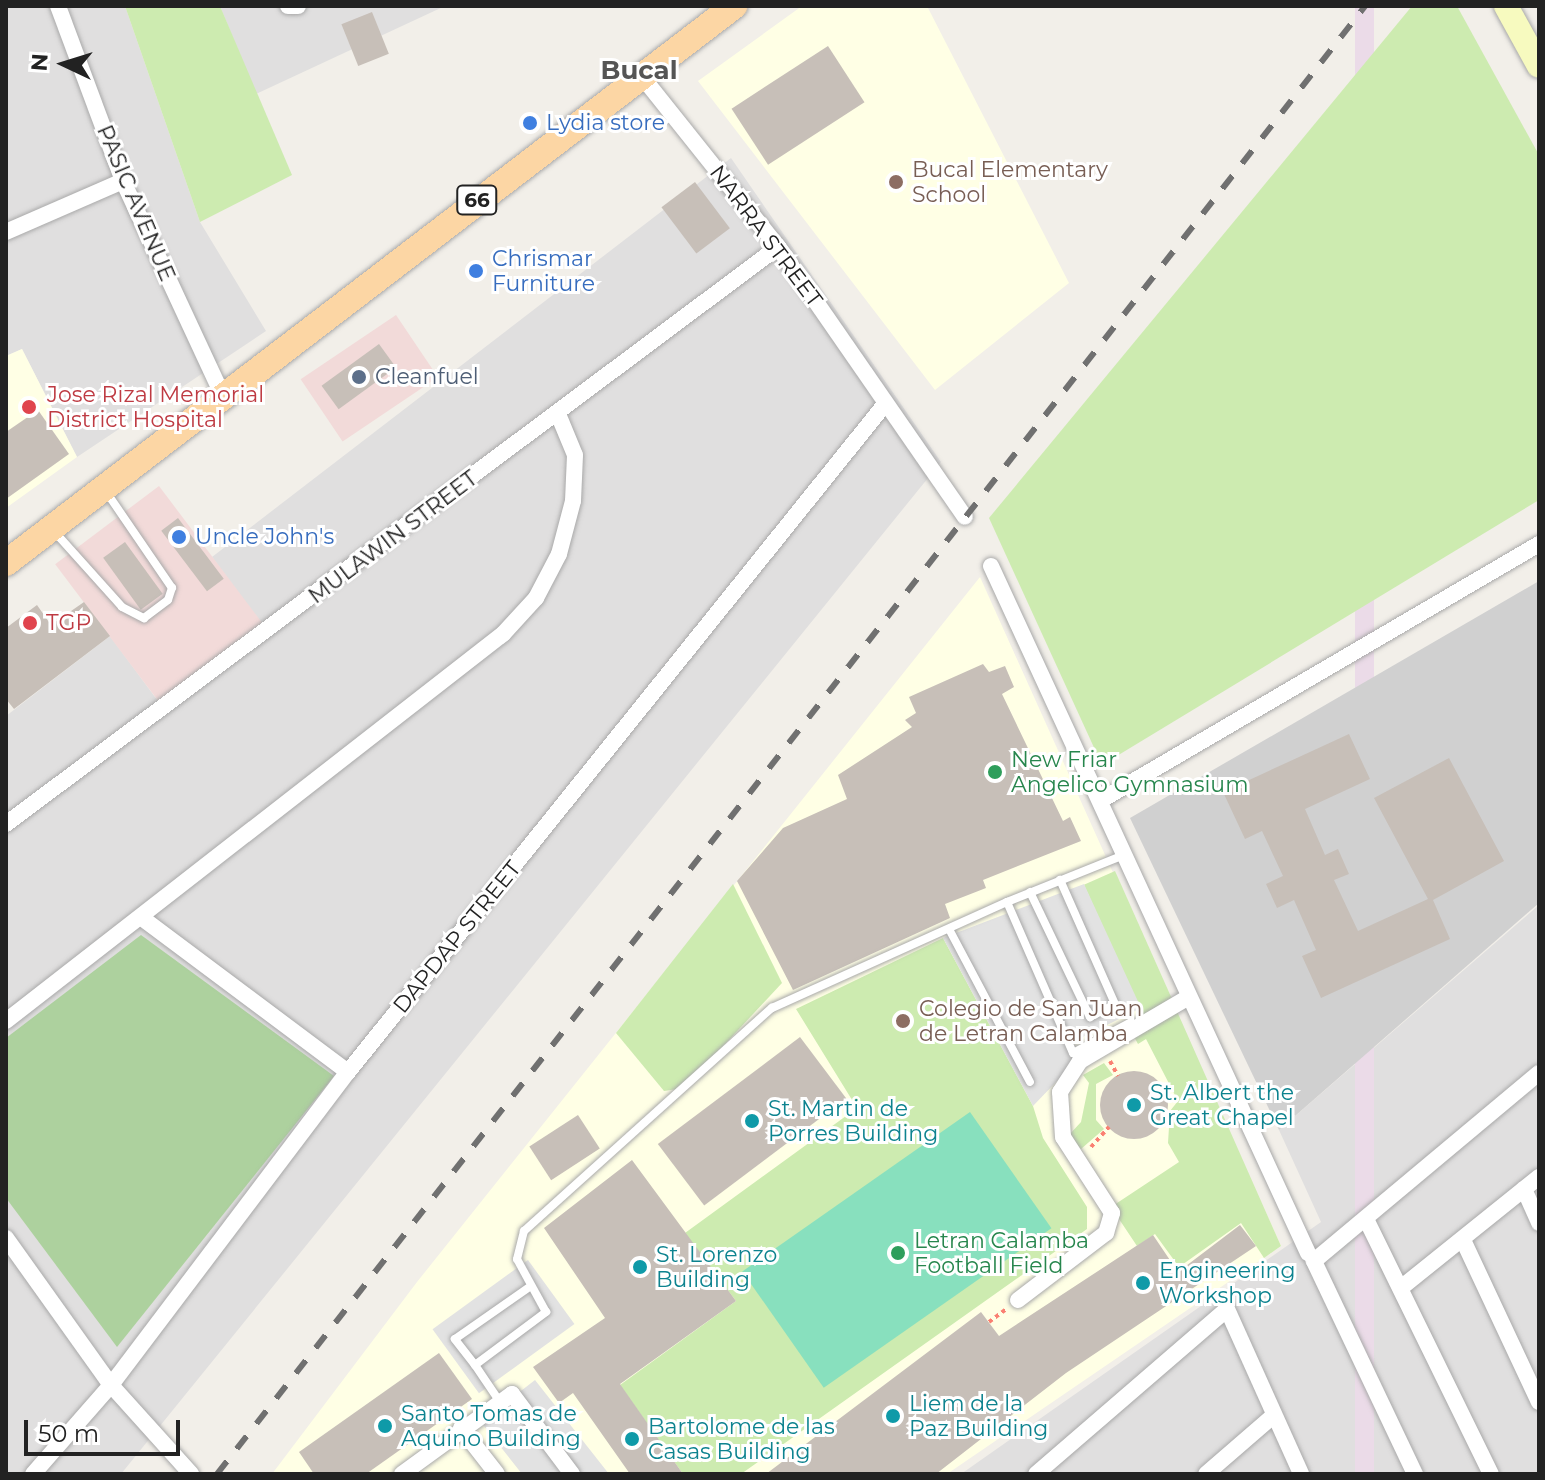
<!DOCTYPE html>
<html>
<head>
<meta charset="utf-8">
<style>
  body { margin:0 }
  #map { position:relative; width:1545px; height:1480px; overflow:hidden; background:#f2efe9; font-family:Montserrat,sans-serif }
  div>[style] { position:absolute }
  .residential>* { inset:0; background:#e0dfdf }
  .commercial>* { inset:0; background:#f2dad9; transform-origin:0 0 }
  .industrial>* { inset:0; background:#ebdbe8; transform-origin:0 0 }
  .education>* { inset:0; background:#ffffe5 }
  .religious>* { inset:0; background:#d0d0d0 }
  .grass>* { inset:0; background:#cdebb0; transform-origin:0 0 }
  .forest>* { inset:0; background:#add19e }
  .pitch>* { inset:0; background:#88e0be; transform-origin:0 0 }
  .parking>* { inset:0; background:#e2e2e2; transform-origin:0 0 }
  .building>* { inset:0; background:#c7bfb8; transform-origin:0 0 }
  .round { border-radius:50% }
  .path>* { height:4px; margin-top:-2px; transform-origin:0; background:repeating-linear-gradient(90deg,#fa8072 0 4px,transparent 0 8px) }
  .roads { filter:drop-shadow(0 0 2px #a9a9a9) drop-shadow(0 0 2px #a9a9a9) }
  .lane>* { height:8px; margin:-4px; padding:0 4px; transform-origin:4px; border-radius:4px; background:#fff }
  .street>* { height:16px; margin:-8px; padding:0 8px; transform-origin:8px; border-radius:8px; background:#fff }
  .secondary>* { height:24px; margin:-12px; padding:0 12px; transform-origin:12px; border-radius:12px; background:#f7fabf }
  .primary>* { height:26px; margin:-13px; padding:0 13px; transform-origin:13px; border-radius:13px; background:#fcd6a4 }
  .rail>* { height:6px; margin-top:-3px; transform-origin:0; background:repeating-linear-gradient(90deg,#707070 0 16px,transparent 0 32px) }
  .dots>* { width:22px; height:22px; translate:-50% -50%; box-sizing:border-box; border:4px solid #fff; border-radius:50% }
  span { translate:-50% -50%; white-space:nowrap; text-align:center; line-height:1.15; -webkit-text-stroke:6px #fff; paint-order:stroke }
  .shield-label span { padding:2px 6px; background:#fff; border:2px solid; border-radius:6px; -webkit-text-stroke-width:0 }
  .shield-label { font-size:20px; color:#222; font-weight:700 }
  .shop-label { font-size:22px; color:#366cbe }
  .left { translate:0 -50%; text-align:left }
  .education-label { font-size:22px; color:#785e54 }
  .street-label { font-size:22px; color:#222 }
  .service-label { font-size:22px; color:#4e5e75 }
  .health-label { font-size:22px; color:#be3a42 }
  .leisure-label { font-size:22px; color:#27864d }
  .culture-label { font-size:22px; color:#0d838f }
  .quarter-label { font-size:26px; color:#555; font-weight:700 }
  .frame { position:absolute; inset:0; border:8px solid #222; pointer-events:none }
  .north { position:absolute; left:24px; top:24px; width:80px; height:80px; -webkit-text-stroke:6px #fff; paint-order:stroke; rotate:274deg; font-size:22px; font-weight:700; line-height:32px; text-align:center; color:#222 }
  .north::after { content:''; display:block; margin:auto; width:28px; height:36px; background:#222; clip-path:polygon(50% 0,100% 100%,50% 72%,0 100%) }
  .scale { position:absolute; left:24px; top:1420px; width:156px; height:36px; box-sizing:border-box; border:4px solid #222; border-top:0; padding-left:10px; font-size:24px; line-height:28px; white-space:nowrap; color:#222; -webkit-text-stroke:6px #fff; paint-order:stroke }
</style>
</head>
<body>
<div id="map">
  <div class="residential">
    <div style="clip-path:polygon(6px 6px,125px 6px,200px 222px,266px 331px,77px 457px,22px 349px,6px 356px)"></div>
    <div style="clip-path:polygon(220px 6px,445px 6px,256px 94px)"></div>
    <div style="clip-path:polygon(731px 158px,941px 462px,121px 1474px,6px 1474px,6px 716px,110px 636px,158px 701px,261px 624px,212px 557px)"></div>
    <div style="clip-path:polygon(1539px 905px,1539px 1474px,961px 1474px,1321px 1222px,1279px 1130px)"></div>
  </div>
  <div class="commercial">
    <div style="left:396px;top:315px;width:75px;height:115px;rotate:56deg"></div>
    <div style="left:159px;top:486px;width:171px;height:130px;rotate:53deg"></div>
  </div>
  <div class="industrial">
    <div style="left:1355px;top:6px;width:19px;height:1864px"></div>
  </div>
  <div class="education">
    <div style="clip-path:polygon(802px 6px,927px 6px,1069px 283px,935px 390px,698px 81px)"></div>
    <div style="clip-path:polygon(22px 349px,77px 457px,6px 508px,6px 356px)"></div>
    <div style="clip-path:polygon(980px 577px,1281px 1246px,947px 1474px,272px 1474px,417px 1282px)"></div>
  </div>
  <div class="religious">
    <div style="clip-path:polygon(1539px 581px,1539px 903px,1279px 1130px,1130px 818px)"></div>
  </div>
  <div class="grass">
    <div style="clip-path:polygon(125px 6px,220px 6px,292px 175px,200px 222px)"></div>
    <div style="clip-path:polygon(1412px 6px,1457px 6px,1539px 155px,1539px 500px,1102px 765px,989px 518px)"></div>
    <div style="left:1115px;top:871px;width:144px;height:34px;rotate:66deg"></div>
    <div style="clip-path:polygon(733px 884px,782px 983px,684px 1088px,664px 1091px,616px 1033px)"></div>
    <div style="clip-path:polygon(943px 938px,1033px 1106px,1043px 1138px,1087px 1207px,1087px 1229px,741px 1474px,683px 1474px,620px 1385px,736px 1301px,685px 1233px,857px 1108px,796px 1009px)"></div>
    <div style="clip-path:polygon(1176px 1009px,1281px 1246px,1264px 1258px,1241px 1223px,1179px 1267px,1155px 1234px,1137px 1246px,1111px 1207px,1179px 1162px,1168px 1143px,1170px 1111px,1178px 1101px,1146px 1039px,1138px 1044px,1132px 1033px)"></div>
    <div style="clip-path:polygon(1104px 1063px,1113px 1075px,1096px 1084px,1096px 1120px,1104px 1129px,1081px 1149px,1069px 1135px,1081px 1122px,1089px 1083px,1083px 1075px)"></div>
  </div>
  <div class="forest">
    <div style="clip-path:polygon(141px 935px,334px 1076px,117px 1347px,6px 1198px,6px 1038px)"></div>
  </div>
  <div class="pitch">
    <div style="left:970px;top:1112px;width:142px;height:278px;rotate:55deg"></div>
  </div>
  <div class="parking">
    <div style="clip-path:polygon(1084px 884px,1141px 1008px,1073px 1042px,1080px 1057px,1033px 1106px,943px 938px)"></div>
    <div style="left:528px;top:1260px;width:79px;height:118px;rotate:54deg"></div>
    <div style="clip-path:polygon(535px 1380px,609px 1474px,522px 1474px,481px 1422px)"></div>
  </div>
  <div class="building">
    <div style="left:372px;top:12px;width:45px;height:33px;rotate:68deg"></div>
    <div style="left:828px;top:46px;width:67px;height:115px;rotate:57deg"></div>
    <div style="left:695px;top:182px;width:58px;height:42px;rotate:53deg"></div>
    <div style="left:379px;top:344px;width:29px;height:71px;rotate:54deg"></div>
    <div style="clip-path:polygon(38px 410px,69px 454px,6px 499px,6px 432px)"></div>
    <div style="left:178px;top:518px;width:76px;height:21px;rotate:53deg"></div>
    <div style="left:125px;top:542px;width:64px;height:27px;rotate:54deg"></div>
    <div style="clip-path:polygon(84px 602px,110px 636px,14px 709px,6px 699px,6px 628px,37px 605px,51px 625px)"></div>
    <div style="clip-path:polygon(983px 664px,989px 672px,1005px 666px,1014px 687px,1002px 694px,1063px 821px,1070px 817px,1081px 841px,983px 880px,986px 888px,945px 904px,950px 918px,793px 990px,737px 881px,783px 828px,847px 799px,838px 775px,912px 727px,905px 720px,916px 713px,909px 697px)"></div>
    <div style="clip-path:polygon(1349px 734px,1370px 779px,1305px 809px,1325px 855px,1338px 849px,1349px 874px,1334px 880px,1358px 931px,1428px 899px,1374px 798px,1449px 758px,1504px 861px,1433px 900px,1450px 939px,1321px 998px,1302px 956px,1316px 950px,1294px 900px,1277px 908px,1266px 884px,1283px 876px,1262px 831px,1245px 839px,1223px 792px)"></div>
    <div style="left:800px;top:1037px;width:77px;height:178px;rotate:53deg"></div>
    <div class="round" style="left:1100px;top:1071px;width:68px;height:68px"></div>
    <div style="left:578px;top:1115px;width:40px;height:58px;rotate:57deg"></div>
    <div style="clip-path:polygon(632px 1160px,736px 1301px,620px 1384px,683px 1474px,630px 1474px,573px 1393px,559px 1403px,533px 1367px,605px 1318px,544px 1228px)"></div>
    <div style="clip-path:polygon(1240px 1225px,1256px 1246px,1066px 1373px,936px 1474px,766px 1474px,981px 1312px,999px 1336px,1153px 1235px,1178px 1272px)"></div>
    <div style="clip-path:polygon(439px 1353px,472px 1399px,366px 1474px,314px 1474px,299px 1452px)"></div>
  </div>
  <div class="path">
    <div style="left:1110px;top:1061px;width:17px;rotate:62deg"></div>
    <div style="left:1091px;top:1147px;width:27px;rotate:-48deg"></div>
    <div style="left:989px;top:1322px;width:21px;rotate:-37deg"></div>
  </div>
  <div class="roads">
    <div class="lane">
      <div style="left:53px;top:530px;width:103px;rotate:48.1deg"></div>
      <div style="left:122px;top:607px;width:25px;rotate:27deg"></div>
      <div style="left:144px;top:618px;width:30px;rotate:-37deg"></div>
      <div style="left:168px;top:600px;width:13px;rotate:-72deg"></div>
      <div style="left:172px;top:588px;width:115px;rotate:-124.4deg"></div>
      <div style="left:1030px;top:892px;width:139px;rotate:64.4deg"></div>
      <div style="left:1090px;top:1017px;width:28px;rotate:-27deg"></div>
      <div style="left:1115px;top:1004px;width:136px;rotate:-113.9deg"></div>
      <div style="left:1007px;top:902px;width:126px;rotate:-21.9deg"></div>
      <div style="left:949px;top:929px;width:173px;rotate:62.1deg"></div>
      <div style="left:475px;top:1365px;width:33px;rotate:-128deg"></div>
      <div style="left:455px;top:1339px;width:89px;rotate:-34.9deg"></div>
      <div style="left:500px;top:1402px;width:45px;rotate:-124deg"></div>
      <div style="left:475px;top:1365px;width:89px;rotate:-36.7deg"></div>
      <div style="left:546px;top:1312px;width:60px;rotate:-118.7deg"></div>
      <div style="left:517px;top:1259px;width:29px;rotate:-76deg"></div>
      <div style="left:524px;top:1231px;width:334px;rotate:-42deg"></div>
      <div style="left:772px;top:1008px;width:258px;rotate:-24.3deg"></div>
      <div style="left:1007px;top:902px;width:165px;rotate:66.4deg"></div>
      <div style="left:1073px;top:1053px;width:66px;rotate:-28.1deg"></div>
    </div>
    <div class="street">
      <div style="left:58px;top:6px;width:187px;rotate:69.6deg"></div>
      <div style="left:123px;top:181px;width:237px;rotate:65.1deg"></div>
      <div style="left:288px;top:6px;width:10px"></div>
      <div style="left:640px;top:74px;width:221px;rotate:51.4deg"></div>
      <div style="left:778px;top:247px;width:328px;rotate:55.3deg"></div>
      <div style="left:6px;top:232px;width:128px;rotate:-23.6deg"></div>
      <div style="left:991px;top:566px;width:757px;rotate:65.23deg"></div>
      <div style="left:1103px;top:799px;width:505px;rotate:-30.32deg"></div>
      <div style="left:6px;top:824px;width:964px;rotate:-36.77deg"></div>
      <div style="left:142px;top:918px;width:257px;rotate:36.8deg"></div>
      <div style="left:6px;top:1021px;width:630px;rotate:-37.91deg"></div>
      <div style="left:503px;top:634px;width:49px;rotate:-47.5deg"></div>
      <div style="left:536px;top:598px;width:50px;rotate:-62.4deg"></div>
      <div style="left:559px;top:554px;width:55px;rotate:-75.2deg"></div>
      <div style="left:573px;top:501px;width:46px;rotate:-87.5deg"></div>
      <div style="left:575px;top:455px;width:44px;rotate:-112.5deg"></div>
      <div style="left:1524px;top:1189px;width:37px;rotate:66deg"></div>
      <div style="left:1366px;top:1219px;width:284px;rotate:63.9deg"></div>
      <div style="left:6px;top:1238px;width:181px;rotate:54.5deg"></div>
      <div style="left:111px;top:1385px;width:120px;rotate:48deg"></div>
      <div style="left:1463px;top:1240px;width:179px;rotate:64.9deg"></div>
      <div style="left:1402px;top:1287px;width:176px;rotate:-38.8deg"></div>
      <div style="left:1018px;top:1300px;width:111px;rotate:-37.3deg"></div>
      <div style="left:1106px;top:1233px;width:21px;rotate:-73deg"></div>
      <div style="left:1112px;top:1213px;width:90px;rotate:-122.8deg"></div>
      <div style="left:1063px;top:1137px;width:45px;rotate:-93.8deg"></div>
      <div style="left:1060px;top:1092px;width:37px;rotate:-57deg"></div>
      <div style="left:1080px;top:1061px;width:124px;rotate:-30.5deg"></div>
      <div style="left:461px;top:1428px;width:58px;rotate:52deg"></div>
      <div style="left:33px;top:1474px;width:118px;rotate:-48.8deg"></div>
      <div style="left:111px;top:1385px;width:393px;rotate:-52.9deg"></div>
      <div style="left:348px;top:1072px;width:857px;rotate:-51.2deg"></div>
      <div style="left:402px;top:1474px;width:136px;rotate:-36deg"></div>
      <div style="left:512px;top:1394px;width:100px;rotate:53.1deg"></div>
      <div style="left:1036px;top:1474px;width:252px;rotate:-40.8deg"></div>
      <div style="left:1227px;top:1309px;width:181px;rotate:65.8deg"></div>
      <div style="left:1206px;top:1474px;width:89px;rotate:-40.9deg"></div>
      <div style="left:1415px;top:1474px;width:236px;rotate:-115.4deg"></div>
      <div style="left:1314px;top:1261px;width:293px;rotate:-39.9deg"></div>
    </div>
    <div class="secondary">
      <div style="left:1506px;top:6px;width:68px;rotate:61.2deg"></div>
    </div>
    <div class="primary">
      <div style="left:6px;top:563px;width:917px;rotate:-37.42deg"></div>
    </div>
  </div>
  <div class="rail">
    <div style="left:217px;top:1474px;width:1864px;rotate:-51.97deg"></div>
  </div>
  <div class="dots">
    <div style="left:530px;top:123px;background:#3f7fe0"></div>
    <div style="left:896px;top:182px;background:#8d6e63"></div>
    <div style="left:476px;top:271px;background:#3f7fe0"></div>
    <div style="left:359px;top:377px;background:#5c6f8a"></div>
    <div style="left:29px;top:407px;background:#e0444e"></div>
    <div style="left:179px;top:537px;background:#3f7fe0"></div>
    <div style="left:30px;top:623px;background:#e0444e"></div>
    <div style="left:995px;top:772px;background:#2e9e5b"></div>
    <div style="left:903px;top:1021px;background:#8d6e63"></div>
    <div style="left:1134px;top:1105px;background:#0f9aa8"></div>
    <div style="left:752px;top:1121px;background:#0f9aa8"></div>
    <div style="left:898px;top:1253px;background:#2e9e5b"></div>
    <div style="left:640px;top:1267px;background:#0f9aa8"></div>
    <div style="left:1143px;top:1283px;background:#0f9aa8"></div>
    <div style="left:893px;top:1416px;background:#0f9aa8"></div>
    <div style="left:385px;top:1426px;background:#0f9aa8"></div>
    <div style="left:632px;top:1439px;background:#0f9aa8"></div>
  </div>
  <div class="shield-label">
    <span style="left:477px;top:200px">66</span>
  </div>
  <div class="shop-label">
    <span class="left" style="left:546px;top:123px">Lydia store</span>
    <span class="left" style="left:492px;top:271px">Chrismar<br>Furniture</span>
    <span class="left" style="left:195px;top:537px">Uncle John's</span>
  </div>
  <div class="education-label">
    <span class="left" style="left:912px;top:182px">Bucal Elementary<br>School</span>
    <span class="left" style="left:919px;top:1021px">Colegio de San Juan<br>de Letran Calamba</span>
  </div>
  <div class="street-label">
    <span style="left:136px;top:203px;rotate:67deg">PASIC AVENUE</span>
    <span style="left:766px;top:236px;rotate:53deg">NARRA STREET</span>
    <span style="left:393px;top:537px;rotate:-37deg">MULAWIN STREET</span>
    <span style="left:457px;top:937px;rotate:-51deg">DAPDAP STREET</span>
  </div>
  <div class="service-label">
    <span class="left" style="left:375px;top:377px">Cleanfuel</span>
  </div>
  <div class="health-label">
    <span class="left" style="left:47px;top:407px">Jose Rizal Memorial<br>District Hospital</span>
    <span class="left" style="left:46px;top:623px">TGP</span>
  </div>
  <div class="leisure-label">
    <span class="left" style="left:1011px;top:772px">New Friar<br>Angelico Gymnasium</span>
    <span class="left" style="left:914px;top:1253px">Letran Calamba<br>Football Field</span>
  </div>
  <div class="culture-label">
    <span class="left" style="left:1150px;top:1105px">St. Albert the<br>Great Chapel</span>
    <span class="left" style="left:768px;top:1121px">St. Martin de<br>Porres Building</span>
    <span class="left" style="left:656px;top:1267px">St. Lorenzo<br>Building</span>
    <span class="left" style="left:1159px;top:1283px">Engineering<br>Workshop</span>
    <span class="left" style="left:909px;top:1416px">Liem de la<br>Paz Building</span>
    <span class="left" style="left:401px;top:1426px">Santo Tomas de<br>Aquino Building</span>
    <span class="left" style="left:648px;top:1439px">Bartolome de las<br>Casas Building</span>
  </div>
  <div class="quarter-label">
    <span style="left:639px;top:71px">Bucal</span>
  </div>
  <div class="frame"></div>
  <div class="north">N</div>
  <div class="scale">50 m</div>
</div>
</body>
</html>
